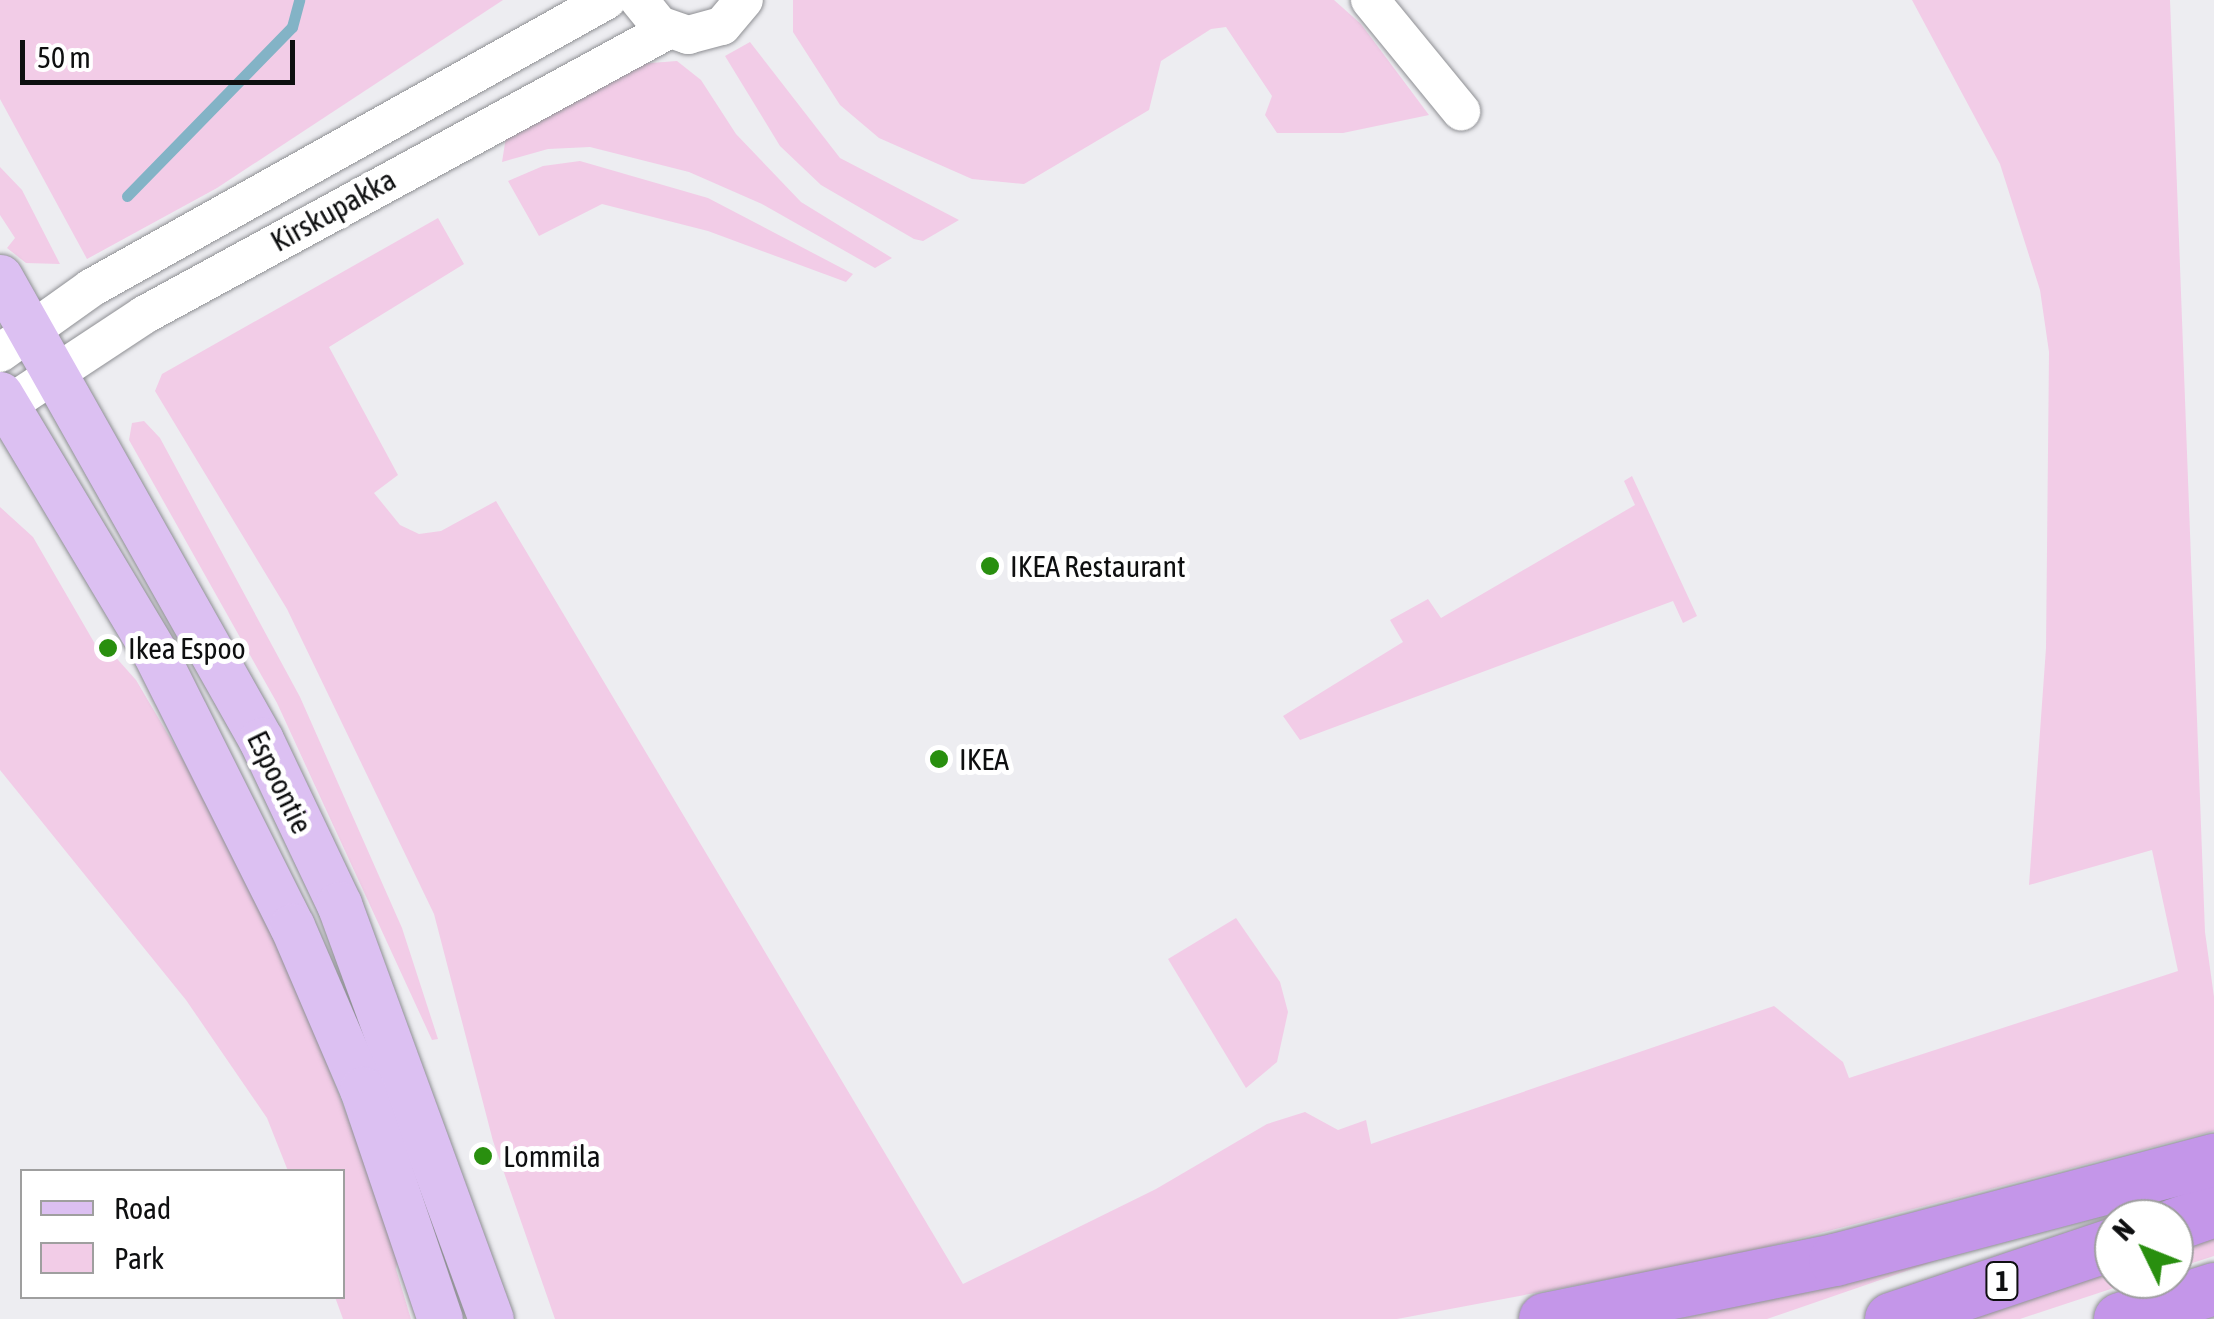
<!DOCTYPE html>
<html>
<head>
<meta charset="utf-8">
<style>
  body { margin:0 }
  #map { position:relative; width:2214px; height:1319px; overflow:hidden; background:#ededf1; font-family:"Asap Condensed",sans-serif }
  div>[style] { position:absolute }
  .green>* { inset:0; background:#f2cce7 }
  .stream>* { height:11px; margin:-5.5px; padding:0 5.5px; transform-origin:5.5px; border-radius:5.5px; background:#83b3c6 }
  .roads { filter:drop-shadow(0 0 2px #8e8f93) drop-shadow(0 0 2px #8e8f93) }
  .minor>* { height:38px; margin:-19px; padding:0 19px; transform-origin:19px; border-radius:19px; background:#fff }
  .major>* { height:45px; margin:-22.5px; padding:0 22.5px; transform-origin:22.5px; border-radius:22.5px; background:#dcc0f2 }
  .highway>* { height:52px; margin:-26px; padding:0 26px; transform-origin:26px; border-radius:26px; background:#c496e9 }
  .dots>* { width:28px; height:28px; translate:-50% -50%; box-sizing:border-box; border:5px solid #fff; border-radius:50% }
  span { translate:-50% -50%; white-space:nowrap; text-align:center; line-height:1.15; -webkit-text-stroke:10px #fff; paint-order:stroke }
  .shield-label span { padding:2px 8px; background:#fff; border:2px solid; border-radius:8px; -webkit-text-stroke-width:0 }
  .shield-label { font-size:28px; color:#0e0f10; font-weight:700 }
  .street-label { font-size:30px; color:#0e0f10 }
  .poi-label { font-size:30px; color:#0e0f10 }
  .left { translate:0 -50%; text-align:left }
  .legend { position:absolute; left:20px; top:1169px; width:325px; height:130px; box-sizing:border-box; background:#fff; border:2px solid #9f9f9f; margin:0; padding:12px 18px; list-style:none; font-size:30px; color:#0e0f10 }
  .legend li { display:flex; align-items:center; gap:20px; height:50px }
  .legend b { width:50px; border:2px solid #9f9f9f }
  .north { position:absolute; left:2094px; top:1199px; width:100px; height:100px; box-sizing:border-box; background:#fff; border:2px solid #9f9f9f; border-radius:50%; rotate:313deg; font-size:28px; font-weight:700; line-height:40px; text-align:center; color:#0e0f10 }
  .north::after { content:''; display:block; margin:auto; width:35px; height:45px; background:#298f0f; clip-path:polygon(50% 0,100% 100%,50% 72%,0 100%) }
  .scale { position:absolute; left:20px; top:40px; width:275px; height:45px; box-sizing:border-box; border:5px solid #0e0f10; border-top:0; padding-left:12px; font-size:30px; line-height:35px; white-space:nowrap; color:#0e0f10; -webkit-text-stroke:8px #fff; paint-order:stroke }
</style>
</head>
<body>
<div id="map">
  <div class="green">
    <div style="clip-path:polygon(0 0,503px 0,217px 188px,87px 259px,0 99px)"></div>
    <div style="clip-path:polygon(793px 0,1334px 0,1361px 24px,1429px 115px,1343px 133px,1277px 133px,1265px 115px,1272px 96px,1226px 27px,1211px 29px,1161px 61px,1149px 110px,1024px 184px,972px 179px,879px 138px,840px 105px,793px 32px)"></div>
    <div style="clip-path:polygon(1912px 0,2170px 0,2205px 932px,2214px 997px,2214px 1131px,1736px 1255px,1397px 1319px,555px 1319px,493px 1141px,434px 914px,287px 609px,155px 391px,162px 374px,438px 218px,464px 264px,329px 347px,398px 475px,374px 493px,400px 525px,419px 534px,441px 531px,496px 501px,963px 1284px,1156px 1189px,1267px 1124px,1305px 1112px,1338px 1130px,1366px 1120px,1371px 1144px,1774px 1006px,1843px 1062px,1849px 1078px,2178px 971px,2152px 850px,2029px 885px,2046px 648px,2049px 352px,2040px 290px,2000px 164px)"></div>
    <div style="clip-path:polygon(750px 42px,840px 158px,959px 220px,923px 241px,914px 239px,821px 185px,780px 146px,725px 56px)"></div>
    <div style="clip-path:polygon(677px 61px,701px 80px,736px 134px,801px 202px,892px 258px,875px 268px,762px 204px,689px 172px,590px 147px,548px 149px,502px 162px,506px 137px,638px 64px)"></div>
    <div style="clip-path:polygon(580px 161px,708px 198px,853px 274px,846px 282px,708px 231px,602px 204px,539px 236px,508px 181px,543px 166px)"></div>
    <div style="clip-path:polygon(0 167px,22px 190px,60px 264px,26px 263px,7px 248px,15px 238px,0 215px)"></div>
    <div style="clip-path:polygon(144px 421px,160px 438px,300px 697px,402px 928px,438px 1039px,432px 1040px,277px 703px,129px 440px,132px 423px)"></div>
    <div style="clip-path:polygon(1632px 476px,1697px 616px,1683px 623px,1673px 601px,1300px 740px,1283px 716px,1403px 642px,1390px 620px,1428px 599px,1441px 618px,1635px 505px,1624px 481px)"></div>
    <div style="clip-path:polygon(0 507px,33px 537px,102px 656px,111px 652px,136px 680px,222px 826px,283px 953px,338px 1092px,399px 1252px,396px 1269px,411px 1319px,343px 1319px,335px 1297px,342px 1296px,342px 1172px,288px 1171px,267px 1118px,186px 1000px,0 770px)"></div>
    <div style="clip-path:polygon(1236px 918px,1280px 982px,1288px 1012px,1277px 1062px,1246px 1088px,1168px 959px)"></div>
    <div style="clip-path:polygon(2214px 1234px,2214px 1256px,2174px 1269px,2174px 1247px)"></div>
    <div style="clip-path:polygon(1944px 1258px,1767px 1319px,1679px 1319px,1759px 1301px)"></div>
    <div style="clip-path:polygon(2114px 1267px,2114px 1279px,2141px 1279px,2020px 1319px,1959px 1319px)"></div>
  </div>
  <div class="stream">
    <div style="left:127px;top:196px;width:236px;rotate:-45.7deg"></div>
    <div style="left:292px;top:27px;width:28px;rotate:-75deg"></div>
  </div>
  <div class="roads">
    <div class="minor">
      <div style="left:639px;top:0;width:32px;rotate:51deg"></div>
      <div style="left:659px;top:25px;width:31px;rotate:19deg"></div>
      <div style="left:688px;top:35px;width:35px;rotate:-15deg"></div>
      <div style="left:722px;top:26px;width:34px;rotate:-50deg"></div>
      <div style="left:1370px;top:0;width:144px;rotate:50.7deg"></div>
      <div style="left:0;top:353px;width:112px;rotate:-35.5deg"></div>
      <div style="left:91px;top:288px;width:591px;rotate:-29.17deg"></div>
      <div style="left:0;top:410px;width:173px;rotate:-33.4deg"></div>
      <div style="left:144px;top:315px;width:596px;rotate:-28.54deg"></div>
    </div>
    <div class="major">
      <div style="left:0;top:277px;width:531px;rotate:60.59deg"></div>
      <div style="left:261px;top:740px;width:182px;rotate:64.6deg"></div>
      <div style="left:339px;top:904px;width:442px;rotate:69.9deg"></div>
      <div style="left:0;top:394px;width:302px;rotate:59.1deg"></div>
      <div style="left:155px;top:653px;width:305px;rotate:63.4deg"></div>
      <div style="left:292px;top:926px;width:177px;rotate:66.8deg"></div>
      <div style="left:362px;top:1089px;width:243px;rotate:71.3deg"></div>
    </div>
    <div class="highway">
      <div style="left:2174px;top:1225px;width:42px;rotate:-19.3deg"></div>
      <div style="left:1545px;top:1319px;width:296px;rotate:-11.5deg"></div>
      <div style="left:1835px;top:1260px;width:392px;rotate:-14.8deg"></div>
      <div style="left:1891px;top:1319px;width:235px;rotate:-18.6deg"></div>
      <div style="left:2120px;top:1319px;width:99px;rotate:-17.7deg"></div>
    </div>
  </div>
  <div class="dots">
    <div style="left:990px;top:566px;background:#298f0f"></div>
    <div style="left:108px;top:648px;background:#298f0f"></div>
    <div style="left:939px;top:759px;background:#298f0f"></div>
    <div style="left:483px;top:1156px;background:#298f0f"></div>
  </div>
  <div class="shield-label">
    <span style="left:2002px;top:1281px">1</span>
  </div>
  <div class="street-label">
    <span style="left:333px;top:210px;rotate:-29deg">Kirskupakka</span>
    <span style="left:280px;top:782px;rotate:64deg">Espoontie</span>
  </div>
  <div class="poi-label">
    <span class="left" style="left:1010px;top:566px">IKEA Restaurant</span>
    <span class="left" style="left:128px;top:648px">Ikea Espoo</span>
    <span class="left" style="left:959px;top:759px">IKEA</span>
    <span class="left" style="left:503px;top:1156px">Lommila</span>
  </div>
  <ul class="legend">
  <li><b style="height:12px;background:#dcc0f2"></b>Road</li>
  <li><b style="height:28px;background:#f2cce7"></b>Park</li>
  </ul>
  <div class="north">N</div>
  <div class="scale">50 m</div>
</div>
</body>
</html>
